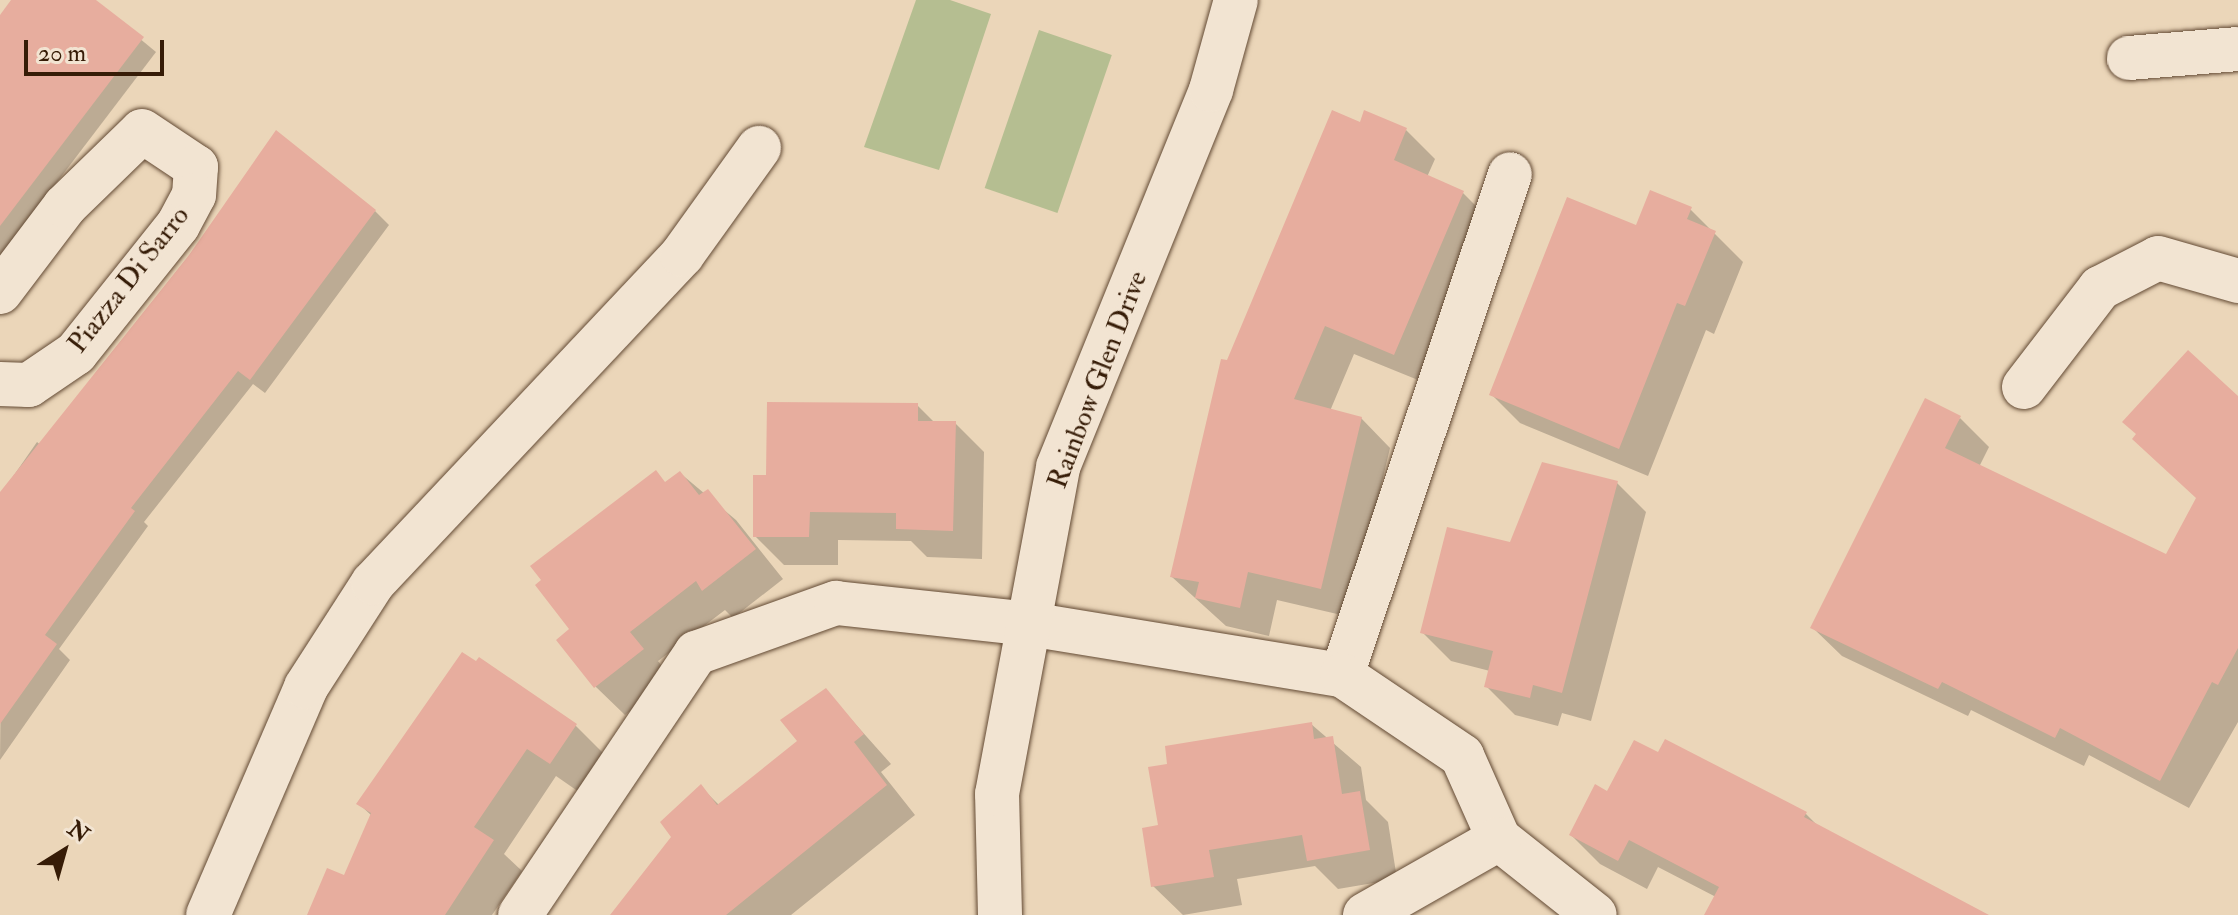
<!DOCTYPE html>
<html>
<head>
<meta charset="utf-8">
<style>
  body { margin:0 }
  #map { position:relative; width:2238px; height:915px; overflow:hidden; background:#ebd6b9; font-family:"IM FELL Double Pica",serif }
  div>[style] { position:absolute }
  .green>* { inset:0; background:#b5be91; transform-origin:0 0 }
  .shadow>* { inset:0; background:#0003 }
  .building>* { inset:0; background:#e7ad9e }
  .roads { filter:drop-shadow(0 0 2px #634a34) drop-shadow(0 0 2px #634a34) }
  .minor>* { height:44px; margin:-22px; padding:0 22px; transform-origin:22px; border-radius:22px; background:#f2e4d2 }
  span { translate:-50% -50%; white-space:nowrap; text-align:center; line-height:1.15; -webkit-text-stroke:8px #f2e4d2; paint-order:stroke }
  .street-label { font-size:28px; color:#361c07 }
  .north { position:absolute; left:24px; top:811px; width:80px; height:80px; -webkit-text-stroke:6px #f2e4d2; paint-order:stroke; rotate:37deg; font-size:22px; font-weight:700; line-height:32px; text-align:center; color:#361c07 }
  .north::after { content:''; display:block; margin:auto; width:28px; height:36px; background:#361c07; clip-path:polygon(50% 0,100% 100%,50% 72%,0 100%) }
  .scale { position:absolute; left:24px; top:40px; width:140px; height:36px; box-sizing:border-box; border:4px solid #361c07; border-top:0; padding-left:10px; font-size:24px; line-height:28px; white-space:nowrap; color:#361c07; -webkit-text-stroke:6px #f2e4d2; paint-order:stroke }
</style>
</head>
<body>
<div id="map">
  <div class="green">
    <div style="clip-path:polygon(916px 0,950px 0,991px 14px,939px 170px,864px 147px)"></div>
    <div style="left:1039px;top:30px;width:77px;height:167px;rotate:19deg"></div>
  </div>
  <div class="shadow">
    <div style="clip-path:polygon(14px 0,93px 0,156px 52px,0 257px,0 19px)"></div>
    <div style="clip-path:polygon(1366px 113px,1406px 130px,1435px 159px,1427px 177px,1463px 193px,1492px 222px,1423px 382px,1354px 354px,1330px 411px,1361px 418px,1390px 448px,1350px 617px,1277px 600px,1269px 636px,1226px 626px,1172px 577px,1228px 363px)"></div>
    <div style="clip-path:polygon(1690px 209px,1743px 262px,1714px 334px,1706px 330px,1648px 476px,1520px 423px,1491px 394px,1637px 228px)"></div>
    <div style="clip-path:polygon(375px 211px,389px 225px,265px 393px,253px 384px,144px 522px,148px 526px,59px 649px,70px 660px,0 760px,3px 491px,37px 442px,42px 446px)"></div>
    <div style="clip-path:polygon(2238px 398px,2238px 722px,2189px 808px,2089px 755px,2084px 766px,1971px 710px,1968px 716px,1842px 656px,1813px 628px,1960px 418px,1989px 447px,1979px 467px,2167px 556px,2197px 499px)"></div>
    <div style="clip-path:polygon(917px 405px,935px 423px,955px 423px,984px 452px,982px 559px,927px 557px,911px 541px,838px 540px,838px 565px,784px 565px,755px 536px,768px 477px)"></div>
    <div style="clip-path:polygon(680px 473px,736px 520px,783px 579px,733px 618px,725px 610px,658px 661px,671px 678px,625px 715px,596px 687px,572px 630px,666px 483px)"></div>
    <div style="clip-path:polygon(1617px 483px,1646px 512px,1591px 721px,1562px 713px,1558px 726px,1515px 715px,1486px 686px,1490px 671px,1451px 661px,1422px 632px,1511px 545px)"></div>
    <div style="clip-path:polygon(826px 691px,891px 764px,881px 772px,915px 815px,791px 915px,619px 915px,674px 837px,701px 787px,720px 806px,799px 741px)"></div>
    <div style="clip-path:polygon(1311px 724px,1361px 767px,1366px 800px,1388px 822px,1397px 879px,1338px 889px,1315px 866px,1237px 879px,1242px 905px,1183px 915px,1153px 886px,1160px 826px)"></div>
    <div style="clip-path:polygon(575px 725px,604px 754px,579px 792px,556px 776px,504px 854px,522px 871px,492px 915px,309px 915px,345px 878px,372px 816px,359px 804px)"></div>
    <div style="clip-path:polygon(1608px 793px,1806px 814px,1818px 826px,1985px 915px,1712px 915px,1716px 897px,1658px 867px,1647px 889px,1600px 864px,1571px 835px)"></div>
  </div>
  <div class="building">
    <div style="clip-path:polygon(11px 0,96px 0,144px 37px,0 226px,0 15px)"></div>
    <div style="clip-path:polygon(1332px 110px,1360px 122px,1364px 110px,1407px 128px,1394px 160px,1464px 191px,1394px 355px,1325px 326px,1294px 399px,1362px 417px,1321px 589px,1248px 572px,1240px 608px,1195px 598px,1199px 582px,1170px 577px,1221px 359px,1227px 360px)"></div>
    <div style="clip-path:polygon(276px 130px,376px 210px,250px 380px,238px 371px,131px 508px,135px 511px,45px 635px,57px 644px,0 724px,0 492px,189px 255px)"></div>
    <div style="clip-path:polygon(1650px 190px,1692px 207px,1687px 219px,1716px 231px,1685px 306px,1677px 303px,1619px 449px,1489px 395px,1567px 197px,1636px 225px)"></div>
    <div style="clip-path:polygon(2188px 350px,2238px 396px,2238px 648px,2218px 685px,2212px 682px,2160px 781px,2060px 728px,2055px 738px,1942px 682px,1938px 689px,1810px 628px,1925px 398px,1961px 416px,1945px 448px,2166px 554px,2196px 498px,2132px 439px,2136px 434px,2122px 422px)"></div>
    <div style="clip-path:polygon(767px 402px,918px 403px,918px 421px,956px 421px,953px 531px,896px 529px,896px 513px,810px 512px,809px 537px,753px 537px,753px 475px,766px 475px)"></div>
    <div style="clip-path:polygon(1542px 462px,1618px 481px,1562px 693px,1533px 685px,1530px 698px,1484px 687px,1493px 651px,1420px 633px,1447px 527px,1510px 542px)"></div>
    <div style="clip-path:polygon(656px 470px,665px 482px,680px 471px,699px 495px,708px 489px,756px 549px,702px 591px,696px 581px,630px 632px,644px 649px,594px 688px,556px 640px,569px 629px,535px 585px,541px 580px,530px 566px)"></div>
    <div style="clip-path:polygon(462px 652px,476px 661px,479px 657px,577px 724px,550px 764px,527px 749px,474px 827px,494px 840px,445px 915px,307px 915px,327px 868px,344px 875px,371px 813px,356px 804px)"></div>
    <div style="clip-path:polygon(826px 688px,864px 734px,854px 742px,887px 785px,726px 915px,610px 915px,671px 837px,660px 822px,701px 784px,717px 805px,797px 741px,780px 720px)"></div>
    <div style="clip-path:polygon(1312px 722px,1314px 739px,1333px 736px,1342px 794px,1360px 791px,1370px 850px,1307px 861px,1302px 835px,1209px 850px,1214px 877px,1151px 887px,1142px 828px,1158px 825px,1148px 767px,1167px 764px,1165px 746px)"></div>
    <div style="clip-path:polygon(1665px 739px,1807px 812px,1804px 817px,1989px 915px,1704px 915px,1719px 887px,1629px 840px,1618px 861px,1569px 835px,1595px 784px,1607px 791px,1634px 740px,1658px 752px)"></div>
  </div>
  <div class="roads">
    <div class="minor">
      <div style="left:2129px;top:58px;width:109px;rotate:-4.7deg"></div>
      <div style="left:0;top:292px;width:108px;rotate:-52.9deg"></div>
      <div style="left:65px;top:206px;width:107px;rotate:-44.2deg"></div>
      <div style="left:142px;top:131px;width:65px;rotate:33.7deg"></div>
      <div style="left:196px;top:167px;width:28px;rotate:94deg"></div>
      <div style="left:194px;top:195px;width:34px;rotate:118deg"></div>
      <div style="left:178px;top:225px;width:164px;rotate:128.6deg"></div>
      <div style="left:76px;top:353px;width:57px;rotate:145.8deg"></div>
      <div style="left:29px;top:385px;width:29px;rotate:-178deg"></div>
      <div style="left:2024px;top:387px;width:125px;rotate:-52.5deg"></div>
      <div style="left:2100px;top:288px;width:65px;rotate:-27.3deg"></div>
      <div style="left:2158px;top:258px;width:83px;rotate:16deg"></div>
      <div style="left:1342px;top:675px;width:528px;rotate:-71.46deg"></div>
      <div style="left:208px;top:915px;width:248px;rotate:-66.7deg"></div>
      <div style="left:306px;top:687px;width:124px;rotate:-57.2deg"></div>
      <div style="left:373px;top:583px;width:451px;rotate:-46.7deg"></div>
      <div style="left:682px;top:255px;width:132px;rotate:-54.3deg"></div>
      <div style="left:520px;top:915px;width:316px;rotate:-56.1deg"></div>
      <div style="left:696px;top:653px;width:149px;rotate:-19.7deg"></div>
      <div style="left:836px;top:603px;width:194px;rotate:6.2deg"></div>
      <div style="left:1029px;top:624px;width:317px;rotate:9.3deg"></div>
      <div style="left:1342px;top:675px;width:145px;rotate:34deg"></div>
      <div style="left:1462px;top:756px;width:91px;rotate:66deg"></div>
      <div style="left:1499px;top:839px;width:122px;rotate:38.4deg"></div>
      <div style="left:1000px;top:915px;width:121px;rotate:-91.4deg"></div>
      <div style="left:997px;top:794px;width:333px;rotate:-79.4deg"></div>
      <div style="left:1058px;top:467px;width:407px;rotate:-67.9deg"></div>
      <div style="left:1211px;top:90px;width:93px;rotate:-74.5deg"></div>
      <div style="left:1365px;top:915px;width:154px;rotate:-29.6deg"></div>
    </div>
  </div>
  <div class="street-label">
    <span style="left:129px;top:280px;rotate:-52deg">Piazza Di Sarro</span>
    <span style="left:1098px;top:380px;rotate:-69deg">Rainbow Glen Drive</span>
  </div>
  <div class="north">N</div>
  <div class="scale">20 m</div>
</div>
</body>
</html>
